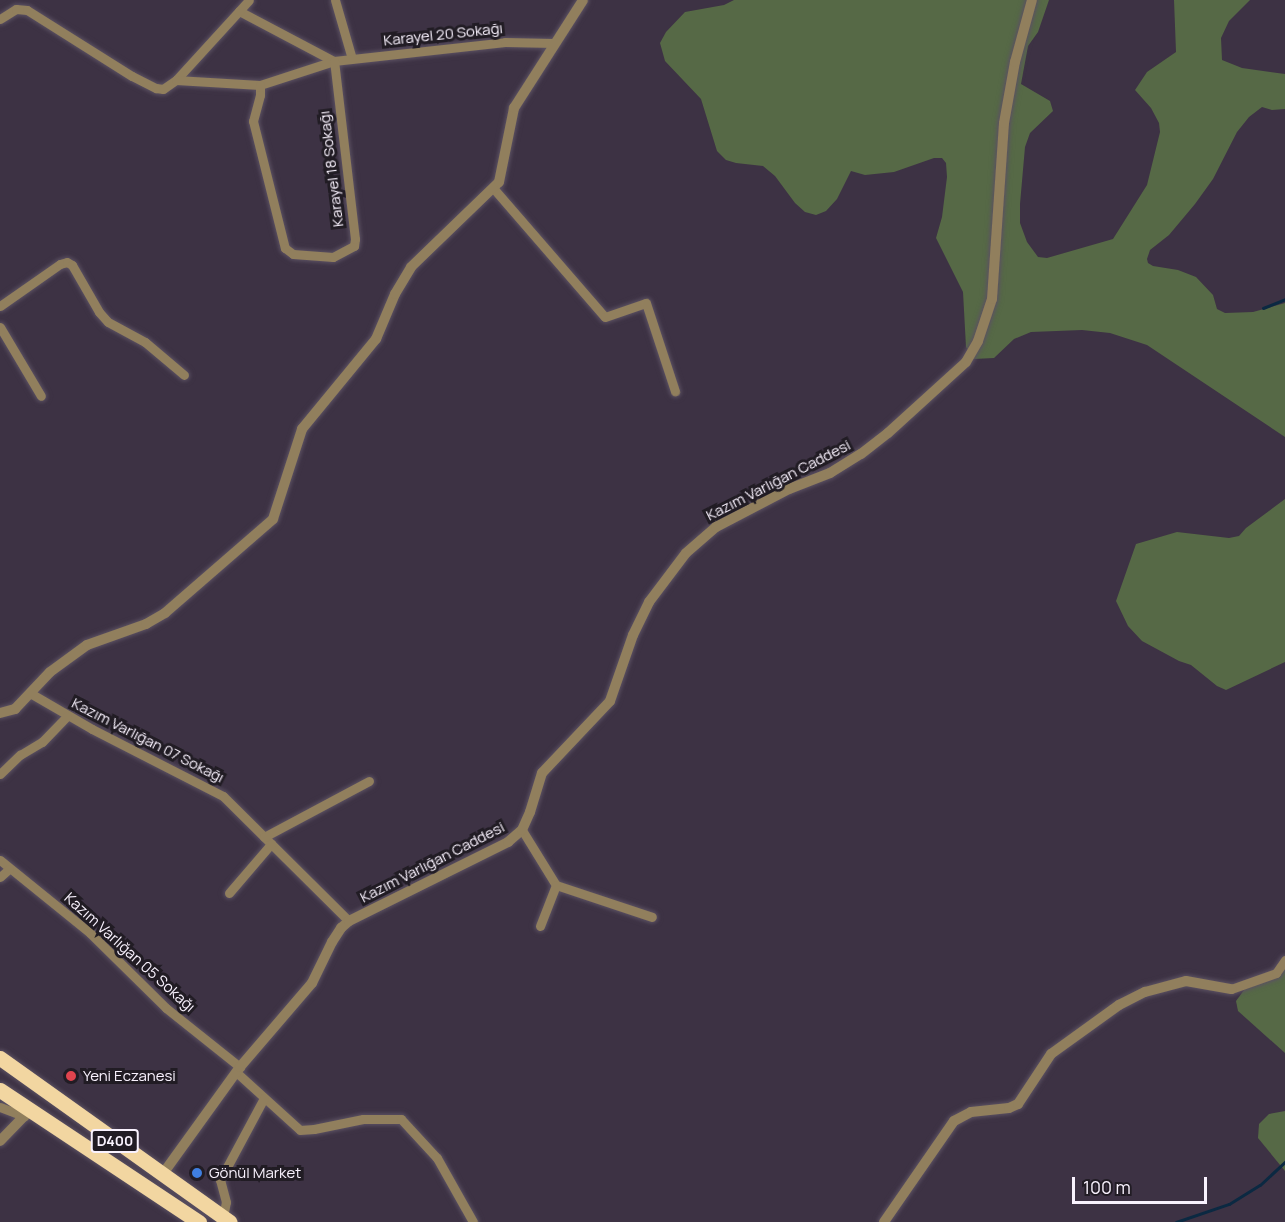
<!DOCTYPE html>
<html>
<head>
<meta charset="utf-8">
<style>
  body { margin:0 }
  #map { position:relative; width:1285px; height:1222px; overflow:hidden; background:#3d3244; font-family:Manrope,sans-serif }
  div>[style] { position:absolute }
  .forest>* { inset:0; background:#566946 }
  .stream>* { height:3px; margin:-1.5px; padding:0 1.5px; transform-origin:1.5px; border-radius:1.5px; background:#0b2942 }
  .roads { filter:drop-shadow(0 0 2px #5b5162) drop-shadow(0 0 2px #5b5162) }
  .minor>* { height:9px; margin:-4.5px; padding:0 4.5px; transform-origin:4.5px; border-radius:4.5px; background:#917f5d }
  .tertiary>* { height:10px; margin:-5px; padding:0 5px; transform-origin:5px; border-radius:5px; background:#917f5d }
  .trunk>* { height:15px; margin:-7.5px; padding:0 7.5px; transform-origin:7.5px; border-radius:7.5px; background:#f2d6a1 }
  .dots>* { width:16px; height:16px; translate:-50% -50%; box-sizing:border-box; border:3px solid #211c24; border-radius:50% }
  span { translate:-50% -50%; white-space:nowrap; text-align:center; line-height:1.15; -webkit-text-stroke:6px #211c24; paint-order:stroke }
  .shield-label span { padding:2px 4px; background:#211c24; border:2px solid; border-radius:4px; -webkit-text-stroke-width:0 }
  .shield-label { font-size:14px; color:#f9f2fe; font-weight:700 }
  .street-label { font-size:15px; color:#f9f2fe }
  .poi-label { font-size:15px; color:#f9f2fe }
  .left { translate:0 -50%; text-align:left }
  .scale { position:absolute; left:1072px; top:1177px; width:135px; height:27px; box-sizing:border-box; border:3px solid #f9f2fe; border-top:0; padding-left:8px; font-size:18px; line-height:21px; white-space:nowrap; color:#f9f2fe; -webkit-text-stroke:4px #211c24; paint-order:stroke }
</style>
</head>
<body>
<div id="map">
  <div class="forest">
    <div style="clip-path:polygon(734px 0,1049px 0,1038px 32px,1028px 46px,1021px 84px,1050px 101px,1053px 111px,1030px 133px,1025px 147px,1020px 204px,1020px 223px,1027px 242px,1038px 257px,1047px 258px,1113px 239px,1147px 185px,1160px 132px,1159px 123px,1151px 108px,1135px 90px,1147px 72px,1176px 52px,1174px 0,1250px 0,1229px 21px,1221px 38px,1222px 60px,1242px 68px,1285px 74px,1285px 109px,1272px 110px,1262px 107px,1249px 117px,1237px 132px,1213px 179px,1195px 204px,1169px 235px,1150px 250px,1147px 259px,1148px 263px,1153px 266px,1178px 270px,1196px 277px,1213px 295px,1217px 309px,1225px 313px,1253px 312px,1285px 303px,1285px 437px,1147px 345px,1110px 333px,1082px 330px,1031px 332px,1014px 339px,994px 358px,974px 359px,966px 347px,963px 292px,936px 238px,942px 217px,947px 177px,946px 163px,942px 158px,934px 158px,894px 172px,865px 175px,851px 171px,837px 199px,826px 211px,816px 215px,805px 212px,795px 203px,775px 176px,763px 166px,736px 163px,726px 160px,717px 151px,701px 99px,665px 61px,660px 43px,666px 32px,685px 12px,724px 5px)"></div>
    <div style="clip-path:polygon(1285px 499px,1285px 662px,1226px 690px,1217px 686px,1191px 665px,1179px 661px,1142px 641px,1128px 626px,1116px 601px,1136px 544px,1177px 532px,1229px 538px,1239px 536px,1246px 528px)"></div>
    <div style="clip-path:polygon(1285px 967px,1285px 1053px,1238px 1011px,1236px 1001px,1247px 986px)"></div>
    <div style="clip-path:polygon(1285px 1111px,1285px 1171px,1258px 1138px,1259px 1124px,1269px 1114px)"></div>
  </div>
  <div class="stream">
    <div style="left:1263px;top:308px;width:24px;rotate:-22deg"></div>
    <div style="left:1176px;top:1222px;width:56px;rotate:-18.8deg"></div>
    <div style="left:1229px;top:1204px;width:36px;rotate:-32deg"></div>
    <div style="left:1260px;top:1185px;width:34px;rotate:-43deg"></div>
  </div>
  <div class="roads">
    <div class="minor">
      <div style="left:335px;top:0;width:61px;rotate:73.9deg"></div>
      <div style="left:239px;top:11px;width:107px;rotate:27.8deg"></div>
      <div style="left:0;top:19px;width:19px;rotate:-32deg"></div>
      <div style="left:16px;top:9px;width:11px;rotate:5deg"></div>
      <div style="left:27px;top:10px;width:124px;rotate:32.2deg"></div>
      <div style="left:132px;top:76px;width:27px;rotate:27deg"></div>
      <div style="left:156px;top:88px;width:7px;rotate:8deg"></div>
      <div style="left:163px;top:89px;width:16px;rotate:-35deg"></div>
      <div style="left:176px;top:80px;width:108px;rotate:-47.6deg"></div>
      <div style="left:176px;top:80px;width:84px;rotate:3.4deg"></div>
      <div style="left:260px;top:85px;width:78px;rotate:-18deg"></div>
      <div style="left:334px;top:61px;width:172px;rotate:-6.3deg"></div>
      <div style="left:505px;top:42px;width:49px;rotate:1.2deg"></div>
      <div style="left:260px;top:85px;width:10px;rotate:90deg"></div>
      <div style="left:260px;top:95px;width:27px;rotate:105deg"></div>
      <div style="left:253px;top:121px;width:131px;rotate:75.9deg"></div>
      <div style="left:285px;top:248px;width:10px;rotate:37deg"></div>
      <div style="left:293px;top:254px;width:40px;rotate:4.3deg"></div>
      <div style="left:333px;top:257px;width:24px;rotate:-28deg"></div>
      <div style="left:354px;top:246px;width:7px;rotate:-82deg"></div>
      <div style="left:355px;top:239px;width:179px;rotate:-96.7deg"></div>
      <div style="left:494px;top:189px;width:169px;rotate:49.1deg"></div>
      <div style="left:605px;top:317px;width:43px;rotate:-18.9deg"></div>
      <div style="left:646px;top:303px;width:93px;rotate:71.8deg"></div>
      <div style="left:0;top:306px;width:73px;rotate:-35deg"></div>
      <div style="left:60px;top:264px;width:7px;rotate:-16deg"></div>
      <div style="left:67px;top:262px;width:6px;rotate:31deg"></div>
      <div style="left:72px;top:265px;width:54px;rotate:60.1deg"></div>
      <div style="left:99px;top:312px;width:13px;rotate:48deg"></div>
      <div style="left:108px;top:322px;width:42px;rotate:28.4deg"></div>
      <div style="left:145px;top:342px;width:51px;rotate:40.2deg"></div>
      <div style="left:0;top:327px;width:80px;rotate:59.3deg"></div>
      <div style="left:30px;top:693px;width:72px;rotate:30.1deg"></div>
      <div style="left:92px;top:729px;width:147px;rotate:27.1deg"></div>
      <div style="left:223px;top:796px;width:177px;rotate:44.8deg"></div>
      <div style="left:0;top:774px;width:28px;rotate:-44deg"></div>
      <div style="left:20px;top:755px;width:26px;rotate:-31deg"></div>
      <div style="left:42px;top:742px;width:36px;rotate:-46deg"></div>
      <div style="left:522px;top:830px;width:65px;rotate:58.3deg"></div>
      <div style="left:556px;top:885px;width:101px;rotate:18.4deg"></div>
      <div style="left:264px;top:837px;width:119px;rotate:-28.1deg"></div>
      <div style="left:0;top:860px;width:116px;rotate:39deg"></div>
      <div style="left:90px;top:933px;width:107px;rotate:44.6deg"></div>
      <div style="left:166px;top:1008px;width:95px;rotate:38.6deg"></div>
      <div style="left:0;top:877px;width:12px;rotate:-42deg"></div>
      <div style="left:229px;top:893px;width:65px;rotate:-49.4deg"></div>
      <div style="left:540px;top:926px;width:44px;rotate:-68.7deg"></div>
      <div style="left:1231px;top:989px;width:48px;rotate:-19.6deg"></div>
      <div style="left:1276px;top:973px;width:16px;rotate:-55deg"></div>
      <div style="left:236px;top:1072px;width:86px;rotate:42.2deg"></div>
      <div style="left:300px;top:1130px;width:14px;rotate:-4deg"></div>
      <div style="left:314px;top:1129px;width:50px;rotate:-11.5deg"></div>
      <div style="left:363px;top:1119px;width:38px"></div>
      <div style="left:401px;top:1119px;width:53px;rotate:47.3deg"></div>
      <div style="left:437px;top:1158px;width:73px;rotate:60.6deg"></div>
      <div style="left:0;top:1107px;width:26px;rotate:21deg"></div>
      <div style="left:223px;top:1217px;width:15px;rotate:-79deg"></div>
      <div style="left:226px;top:1202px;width:23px;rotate:-105deg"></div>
      <div style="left:220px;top:1180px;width:93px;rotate:-61.8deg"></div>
    </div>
    <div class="tertiary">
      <div style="left:0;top:713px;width:16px;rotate:-15deg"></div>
      <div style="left:15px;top:709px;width:51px;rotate:-46.6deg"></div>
      <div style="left:50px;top:672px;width:46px;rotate:-36.1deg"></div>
      <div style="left:87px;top:645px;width:63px;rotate:-19.6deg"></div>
      <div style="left:146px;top:624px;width:22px;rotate:-30deg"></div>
      <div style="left:165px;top:613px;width:143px;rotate:-41deg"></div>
      <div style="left:273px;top:519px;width:95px;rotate:-72.1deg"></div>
      <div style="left:302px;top:429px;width:117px;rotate:-50.6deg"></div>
      <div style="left:376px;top:339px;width:49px;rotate:-67.1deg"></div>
      <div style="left:395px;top:294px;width:31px;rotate:-59deg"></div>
      <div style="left:411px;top:267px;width:122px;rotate:-44deg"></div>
      <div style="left:499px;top:182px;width:76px;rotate:-78.5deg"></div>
      <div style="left:514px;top:108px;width:128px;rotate:-57.4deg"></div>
      <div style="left:0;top:1141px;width:45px;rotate:-45.9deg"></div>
      <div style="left:162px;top:1175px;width:133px;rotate:-54.2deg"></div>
      <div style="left:240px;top:1067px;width:111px;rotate:-49.4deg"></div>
      <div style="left:312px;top:983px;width:46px;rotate:-64deg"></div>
      <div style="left:332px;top:942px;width:17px;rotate:-57deg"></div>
      <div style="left:341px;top:928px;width:11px;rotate:-41deg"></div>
      <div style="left:349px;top:921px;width:178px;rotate:-26.4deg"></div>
      <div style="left:508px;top:842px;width:18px;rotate:-41deg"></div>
      <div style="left:522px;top:830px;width:20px;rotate:-66deg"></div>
      <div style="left:530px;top:812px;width:41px;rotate:-72.9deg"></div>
      <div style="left:542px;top:773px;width:99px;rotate:-46.6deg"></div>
      <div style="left:610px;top:701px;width:70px;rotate:-70.8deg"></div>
      <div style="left:633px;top:635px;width:37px;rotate:-64deg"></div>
      <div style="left:649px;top:602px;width:61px;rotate:-52.9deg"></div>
      <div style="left:686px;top:553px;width:40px;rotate:-41deg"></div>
      <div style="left:716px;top:527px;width:82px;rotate:-27.5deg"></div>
      <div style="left:789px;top:489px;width:44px;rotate:-21.3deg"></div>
      <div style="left:830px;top:473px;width:36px;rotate:-32deg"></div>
      <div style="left:861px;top:454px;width:34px;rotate:-38deg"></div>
      <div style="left:888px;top:433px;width:105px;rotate:-42.3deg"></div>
      <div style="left:966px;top:362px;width:24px;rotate:-60deg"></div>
      <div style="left:978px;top:341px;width:44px;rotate:-71.6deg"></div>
      <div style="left:992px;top:299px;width:176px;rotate:-86.1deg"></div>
      <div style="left:1004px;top:123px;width:62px;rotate:-79.8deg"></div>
      <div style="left:1015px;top:62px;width:64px;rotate:-74.7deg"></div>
      <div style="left:884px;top:1222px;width:123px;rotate:-55.3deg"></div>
      <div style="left:954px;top:1121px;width:19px;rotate:-28deg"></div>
      <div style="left:971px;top:1112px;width:38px;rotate:-6deg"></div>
      <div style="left:1009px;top:1108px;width:10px;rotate:-24deg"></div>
      <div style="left:1018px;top:1104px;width:60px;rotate:-56.6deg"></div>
      <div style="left:1051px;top:1054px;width:84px;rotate:-35.8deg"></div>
      <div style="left:1119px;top:1005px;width:29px;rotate:-27deg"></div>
      <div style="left:1145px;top:992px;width:42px;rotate:-15deg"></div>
      <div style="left:1186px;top:981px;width:46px;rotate:10.1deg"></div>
    </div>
    <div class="trunk">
      <div style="left:0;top:1058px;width:282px;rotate:35.5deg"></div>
      <div style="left:0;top:1090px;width:239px;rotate:33.6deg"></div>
    </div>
  </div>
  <div class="dots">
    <div style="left:71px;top:1076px;background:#e0444e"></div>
    <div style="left:197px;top:1173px;background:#3f7fe0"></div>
  </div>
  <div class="shield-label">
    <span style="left:115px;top:1141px">D400</span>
  </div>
  <div class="street-label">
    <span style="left:443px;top:34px;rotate:-6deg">Karayel 20 Sokağı</span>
    <span style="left:331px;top:169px;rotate:-97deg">Karayel 18 Sokağı</span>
    <span style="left:778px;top:480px;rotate:-27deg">Kazım Varlığan Caddesi</span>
    <span style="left:148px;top:740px;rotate:27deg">Kazım Varlığan 07 Sokağı</span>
    <span style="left:432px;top:862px;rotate:-27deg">Kazım Varlığan Caddesi</span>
    <span style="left:130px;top:952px;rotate:42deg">Kazım Varlığan 05 Sokağı</span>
  </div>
  <div class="poi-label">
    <span class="left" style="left:83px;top:1076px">Yeni Eczanesi</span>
    <span class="left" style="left:209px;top:1173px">Gönül Market</span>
  </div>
  <div class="scale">100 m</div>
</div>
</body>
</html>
